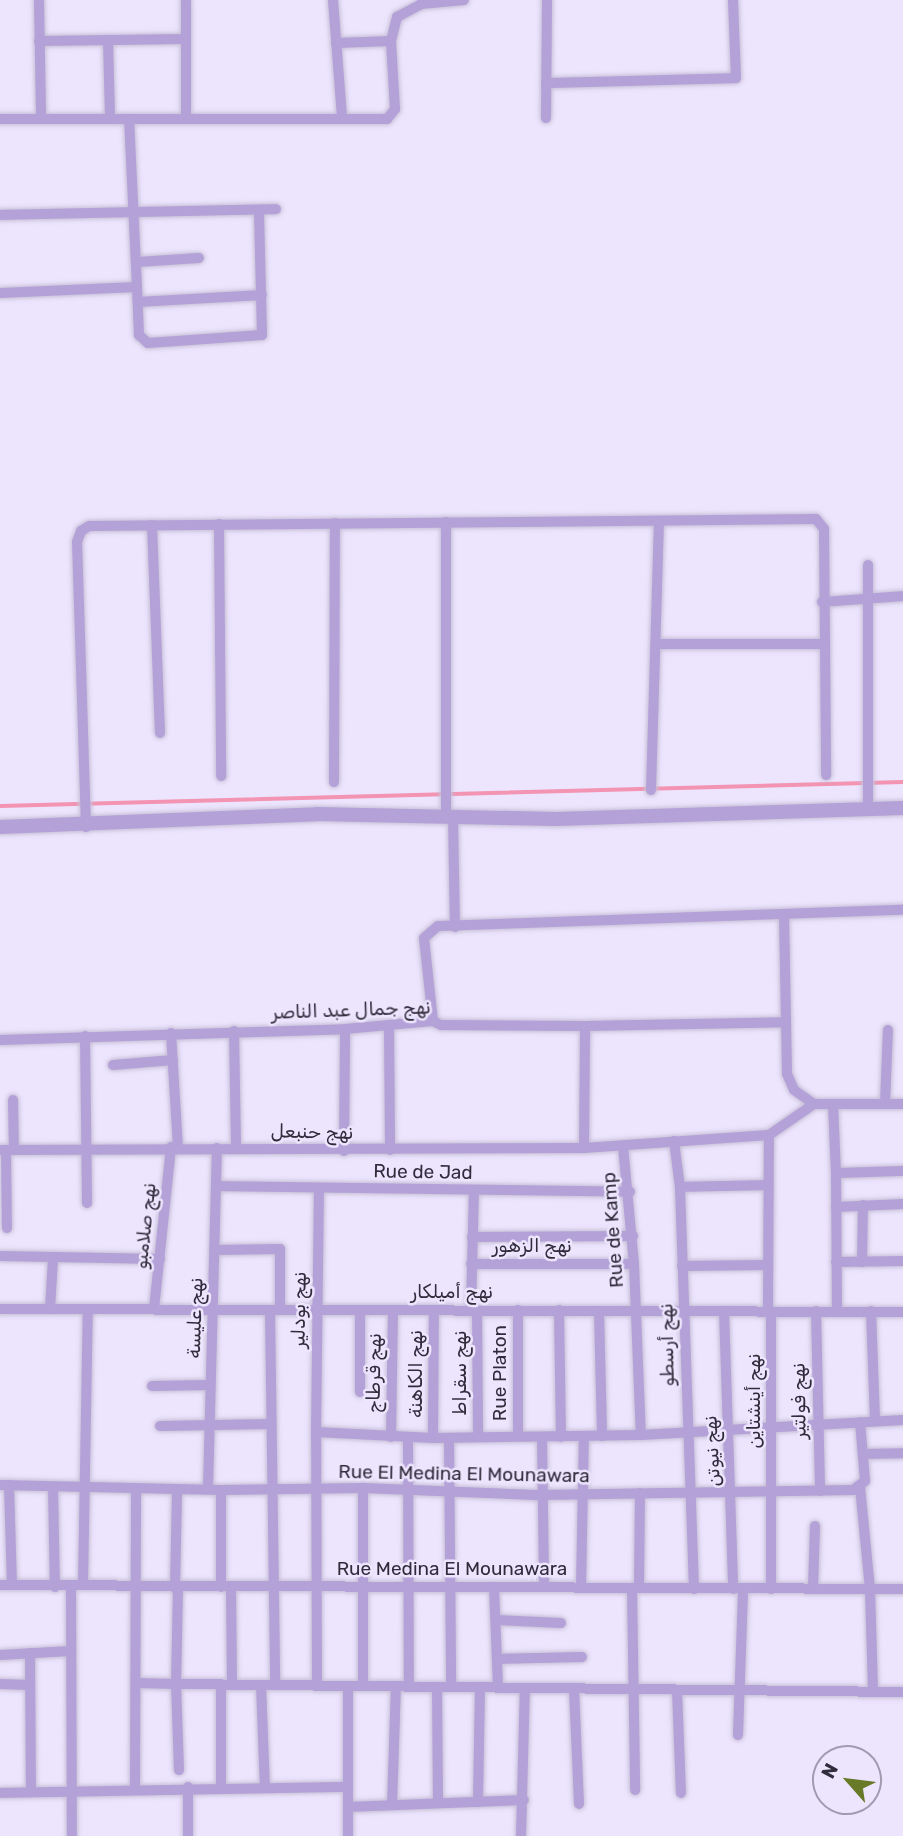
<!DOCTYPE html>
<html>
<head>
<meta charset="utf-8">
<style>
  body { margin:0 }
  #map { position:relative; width:903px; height:1836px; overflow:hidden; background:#ede5fe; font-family:Rubik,Vazirmatn,sans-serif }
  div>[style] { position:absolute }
  .stream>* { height:3.5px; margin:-1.75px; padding:0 1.75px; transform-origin:1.75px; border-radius:1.75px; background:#f294b2 }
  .roads { filter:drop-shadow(0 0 2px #c7c0d7) drop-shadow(0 0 2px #c7c0d7) }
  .minor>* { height:10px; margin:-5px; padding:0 5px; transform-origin:5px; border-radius:5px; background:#b4a1d8 }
  .tertiary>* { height:14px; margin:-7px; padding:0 7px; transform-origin:7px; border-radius:7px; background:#b4a1d8 }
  span { translate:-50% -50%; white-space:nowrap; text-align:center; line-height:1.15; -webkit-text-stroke:5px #ede5fe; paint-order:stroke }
  .street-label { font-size:19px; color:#312c3c }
  .north { position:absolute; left:812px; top:1745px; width:70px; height:70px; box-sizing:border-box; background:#ede5fe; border:2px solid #a29bb0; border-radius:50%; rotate:298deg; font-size:19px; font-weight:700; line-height:28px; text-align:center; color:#312c3c }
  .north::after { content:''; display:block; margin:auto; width:24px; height:32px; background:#687927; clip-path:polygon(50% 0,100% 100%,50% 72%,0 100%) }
</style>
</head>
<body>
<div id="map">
  <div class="stream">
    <div style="left:0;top:806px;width:903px;rotate:-1.52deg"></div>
  </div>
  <div class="roads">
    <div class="minor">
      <div style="left:39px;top:0;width:119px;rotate:89deg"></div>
      <div style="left:186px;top:0;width:119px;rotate:90deg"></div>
      <div style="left:333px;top:0;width:118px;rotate:85.6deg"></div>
      <div style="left:108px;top:40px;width:79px;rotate:88.5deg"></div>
      <div style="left:39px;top:41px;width:146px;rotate:-0.8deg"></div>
      <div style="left:336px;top:43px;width:55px;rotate:-2.1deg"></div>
      <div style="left:546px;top:83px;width:190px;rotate:-1.5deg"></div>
      <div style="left:736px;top:78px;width:78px;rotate:-92.2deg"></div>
      <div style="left:546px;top:118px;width:118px;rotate:-89.5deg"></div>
      <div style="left:0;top:119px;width:387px"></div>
      <div style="left:387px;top:119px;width:13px;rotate:-51deg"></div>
      <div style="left:395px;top:109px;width:68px;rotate:-93.4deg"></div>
      <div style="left:391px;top:41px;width:25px;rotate:-76deg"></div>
      <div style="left:397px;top:17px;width:27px;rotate:-28deg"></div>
      <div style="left:421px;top:4px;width:43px;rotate:-5.3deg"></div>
      <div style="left:0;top:215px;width:276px;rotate:-1.2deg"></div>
      <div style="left:137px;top:262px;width:62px;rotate:-3.7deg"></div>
      <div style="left:137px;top:287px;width:48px;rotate:87.6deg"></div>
      <div style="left:139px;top:335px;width:12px;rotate:42deg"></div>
      <div style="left:148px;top:343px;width:114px;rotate:-4deg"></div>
      <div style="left:262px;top:335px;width:125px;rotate:-91.4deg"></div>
      <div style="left:0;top:293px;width:137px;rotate:-2.5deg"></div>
      <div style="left:137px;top:287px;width:167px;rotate:-92.7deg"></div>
      <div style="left:138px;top:302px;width:124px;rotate:-3.2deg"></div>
      <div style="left:219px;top:524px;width:252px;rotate:89.5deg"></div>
      <div style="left:152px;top:525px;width:208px;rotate:87.8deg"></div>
      <div style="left:868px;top:565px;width:245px;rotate:90deg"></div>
      <div style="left:822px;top:602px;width:81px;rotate:-4.2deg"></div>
      <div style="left:656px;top:644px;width:166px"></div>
      <div style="left:334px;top:782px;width:259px;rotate:-89.8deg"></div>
      <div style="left:651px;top:790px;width:269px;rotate:-88.3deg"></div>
      <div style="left:446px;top:815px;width:293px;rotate:-90deg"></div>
      <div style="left:453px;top:815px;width:112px;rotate:89deg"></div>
      <div style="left:86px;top:827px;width:285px;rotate:-91.8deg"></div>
      <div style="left:77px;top:542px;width:12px;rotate:-70deg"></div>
      <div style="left:81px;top:531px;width:9px;rotate:-32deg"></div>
      <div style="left:89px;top:526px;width:727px;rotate:-0.55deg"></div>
      <div style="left:816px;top:519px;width:13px;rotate:51deg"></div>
      <div style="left:824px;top:529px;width:246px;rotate:89.5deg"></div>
      <div style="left:784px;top:916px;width:158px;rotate:88.9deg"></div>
      <div style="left:787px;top:1074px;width:17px;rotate:66deg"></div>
      <div style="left:794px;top:1090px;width:24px;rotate:35deg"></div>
      <div style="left:814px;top:1104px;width:89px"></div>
      <div style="left:433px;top:1021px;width:83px;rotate:-96.2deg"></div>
      <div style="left:424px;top:938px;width:18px;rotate:-41deg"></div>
      <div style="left:438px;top:926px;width:465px;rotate:-2deg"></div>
      <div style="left:389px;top:1027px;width:123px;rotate:89.5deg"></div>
      <div style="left:234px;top:1031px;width:118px;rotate:89deg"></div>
      <div style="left:171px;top:1033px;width:114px;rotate:86.5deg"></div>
      <div style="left:85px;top:1036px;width:167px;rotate:89.3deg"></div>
      <div style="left:0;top:1040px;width:345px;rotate:-1.8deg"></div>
      <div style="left:345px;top:1029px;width:88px;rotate:-5.2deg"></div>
      <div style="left:433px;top:1021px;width:9px;rotate:27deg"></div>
      <div style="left:441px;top:1025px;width:144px;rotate:0.4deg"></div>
      <div style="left:585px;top:1026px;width:201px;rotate:-1.1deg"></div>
      <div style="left:113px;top:1065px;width:60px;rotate:-4.8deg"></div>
      <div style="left:13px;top:1100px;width:50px;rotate:88.9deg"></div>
      <div style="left:833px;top:1104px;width:69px;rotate:87.5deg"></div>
      <div style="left:885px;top:1104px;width:74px;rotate:-87.7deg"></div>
      <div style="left:674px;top:1141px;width:46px;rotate:82.6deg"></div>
      <div style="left:623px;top:1146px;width:119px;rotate:84.7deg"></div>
      <div style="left:634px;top:1264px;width:171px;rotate:87.7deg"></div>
      <div style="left:584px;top:1148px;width:122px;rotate:-89.5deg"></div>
      <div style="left:0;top:1150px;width:584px;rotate:-0.2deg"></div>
      <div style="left:584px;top:1148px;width:185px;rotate:-4deg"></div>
      <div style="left:769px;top:1135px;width:55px;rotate:-34.6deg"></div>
      <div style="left:6px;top:1150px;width:78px;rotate:89.3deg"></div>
      <div style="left:344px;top:1151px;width:122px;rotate:-89.5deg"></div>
      <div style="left:216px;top:1186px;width:414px;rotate:0.8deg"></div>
      <div style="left:836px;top:1207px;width:67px;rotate:-2.6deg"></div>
      <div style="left:472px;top:1237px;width:161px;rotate:-0.4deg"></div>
      <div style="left:215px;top:1250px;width:65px;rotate:-0.9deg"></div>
      <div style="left:280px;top:1249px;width:61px;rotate:90deg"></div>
      <div style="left:0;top:1256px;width:160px;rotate:1.1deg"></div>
      <div style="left:836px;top:1262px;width:67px;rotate:-0.9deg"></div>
      <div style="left:862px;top:1262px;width:57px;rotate:-89deg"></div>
      <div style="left:471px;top:1264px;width:163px"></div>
      <div style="left:682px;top:1266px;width:85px;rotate:-0.7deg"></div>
      <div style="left:0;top:1309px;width:903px;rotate:0.19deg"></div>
      <div style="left:50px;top:1309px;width:51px;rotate:-86.6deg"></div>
      <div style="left:154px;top:1309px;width:163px;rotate:-84deg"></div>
      <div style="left:270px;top:1310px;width:375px;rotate:89.2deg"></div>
      <div style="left:471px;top:1310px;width:120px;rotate:-88.6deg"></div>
      <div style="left:477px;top:1310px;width:126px;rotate:89.5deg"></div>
      <div style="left:559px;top:1310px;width:127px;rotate:89.1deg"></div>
      <div style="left:599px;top:1311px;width:125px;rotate:88.6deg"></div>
      <div style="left:724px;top:1311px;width:278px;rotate:88.1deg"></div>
      <div style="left:768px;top:1311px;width:176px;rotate:-89.7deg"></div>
      <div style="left:816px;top:1311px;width:180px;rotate:88.7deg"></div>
      <div style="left:837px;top:1311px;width:138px;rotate:-90.4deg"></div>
      <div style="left:836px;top:1173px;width:67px;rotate:-1.7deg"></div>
      <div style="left:871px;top:1311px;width:110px;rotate:87.9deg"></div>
      <div style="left:152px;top:1386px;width:58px;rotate:-1deg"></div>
      <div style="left:360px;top:1392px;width:82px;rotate:-90deg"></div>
      <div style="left:160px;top:1426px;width:111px;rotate:-1deg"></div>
      <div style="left:316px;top:1432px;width:244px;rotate:-89.3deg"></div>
      <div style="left:518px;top:1436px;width:126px;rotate:-90deg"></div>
      <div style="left:391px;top:1437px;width:127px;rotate:-89.1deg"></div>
      <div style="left:408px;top:1437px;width:250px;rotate:89.8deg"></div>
      <div style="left:542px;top:1437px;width:150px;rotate:89.2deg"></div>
      <div style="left:433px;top:1438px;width:128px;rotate:-89.6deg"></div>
      <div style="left:449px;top:1438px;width:249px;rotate:89.5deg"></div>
      <div style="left:864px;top:1454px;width:39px;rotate:-1deg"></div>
      <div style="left:0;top:1485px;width:221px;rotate:1.3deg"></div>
      <div style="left:221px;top:1490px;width:142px;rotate:-0.8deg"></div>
      <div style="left:363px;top:1488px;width:178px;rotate:2.3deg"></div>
      <div style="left:541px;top:1495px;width:312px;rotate:-0.9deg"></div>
      <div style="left:853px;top:1490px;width:15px;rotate:-37deg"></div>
      <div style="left:865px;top:1481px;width:59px;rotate:-94.8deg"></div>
      <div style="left:9px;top:1485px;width:100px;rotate:88.3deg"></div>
      <div style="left:53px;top:1487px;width:100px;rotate:88.9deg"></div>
      <div style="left:860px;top:1487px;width:102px;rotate:84.4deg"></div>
      <div style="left:870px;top:1589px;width:103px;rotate:88.3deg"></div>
      <div style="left:208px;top:1489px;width:341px;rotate:-88.5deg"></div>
      <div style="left:221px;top:1490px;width:97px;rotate:90deg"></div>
      <div style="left:0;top:1585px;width:903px;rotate:0.25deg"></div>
      <div style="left:83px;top:1585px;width:276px;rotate:-89deg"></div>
      <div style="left:71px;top:1586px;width:250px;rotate:89.8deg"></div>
      <div style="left:231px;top:1587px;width:97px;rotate:89.4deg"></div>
      <div style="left:494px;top:1587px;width:100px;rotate:87.7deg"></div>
      <div style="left:581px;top:1587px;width:151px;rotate:-88.9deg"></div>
      <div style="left:175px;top:1588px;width:98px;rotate:-88.8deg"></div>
      <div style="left:632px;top:1588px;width:202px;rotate:89.1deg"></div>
      <div style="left:639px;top:1588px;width:95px;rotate:-89.4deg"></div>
      <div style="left:694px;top:1589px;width:402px;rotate:-92deg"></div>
      <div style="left:680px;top:1187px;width:86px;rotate:-1.3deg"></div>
      <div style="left:771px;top:1589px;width:278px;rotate:-90deg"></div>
      <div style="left:813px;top:1589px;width:63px;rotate:-88.2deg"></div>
      <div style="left:496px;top:1620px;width:65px;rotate:2.6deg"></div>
      <div style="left:30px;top:1653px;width:138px;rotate:89.6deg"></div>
      <div style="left:0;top:1655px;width:70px;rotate:-3.3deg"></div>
      <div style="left:497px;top:1659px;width:85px;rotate:-1.3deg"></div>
      <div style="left:136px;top:1683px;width:40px;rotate:1.4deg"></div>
      <div style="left:176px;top:1684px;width:96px;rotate:-88.8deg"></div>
      <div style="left:0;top:1684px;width:30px;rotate:2deg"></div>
      <div style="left:221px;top:1684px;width:103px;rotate:90deg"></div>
      <div style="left:261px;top:1685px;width:102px;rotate:87.8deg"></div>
      <div style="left:317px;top:1685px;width:253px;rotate:-90.2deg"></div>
      <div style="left:316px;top:1432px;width:117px;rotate:2.9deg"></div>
      <div style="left:433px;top:1438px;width:208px;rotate:-0.8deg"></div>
      <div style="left:641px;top:1435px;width:262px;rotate:-3.3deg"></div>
      <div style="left:363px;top:1686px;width:198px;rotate:-90deg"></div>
      <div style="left:437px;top:1687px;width:116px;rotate:89.5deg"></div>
      <div style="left:574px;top:1689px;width:115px;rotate:87.5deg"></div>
      <div style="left:677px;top:1690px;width:103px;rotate:87.8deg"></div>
      <div style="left:738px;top:1735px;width:146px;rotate:-88deg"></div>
      <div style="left:179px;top:1770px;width:86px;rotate:-92deg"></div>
      <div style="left:176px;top:1684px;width:727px;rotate:0.63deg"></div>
      <div style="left:188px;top:1787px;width:49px;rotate:90deg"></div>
      <div style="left:135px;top:1788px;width:300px;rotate:-89.8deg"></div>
      <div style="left:0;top:1793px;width:348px;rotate:-1deg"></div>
      <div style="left:478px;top:1802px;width:115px;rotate:-89deg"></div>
      <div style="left:392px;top:1805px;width:118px;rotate:-88.1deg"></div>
      <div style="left:348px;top:1807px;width:176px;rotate:-2.3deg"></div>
      <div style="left:348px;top:1836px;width:150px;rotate:-90deg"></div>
      <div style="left:521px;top:1836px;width:148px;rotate:-88.5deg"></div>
    </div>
    <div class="tertiary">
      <div style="left:0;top:827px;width:317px;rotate:-2.3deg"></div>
      <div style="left:317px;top:814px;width:239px;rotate:1.2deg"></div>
      <div style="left:556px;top:819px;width:347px;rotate:-1.8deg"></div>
    </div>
  </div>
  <div class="street-label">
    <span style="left:351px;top:1010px;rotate:-2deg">نهج جمال عبد الناصر</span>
    <span style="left:312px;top:1132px;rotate:1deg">نهج حنبعل</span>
    <span style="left:423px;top:1172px;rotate:1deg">Rue de Jad</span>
    <span style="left:145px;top:1226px;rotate:-84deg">نهج صلامبو</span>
    <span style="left:613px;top:1230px;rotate:-94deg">Rue de Kamp</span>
    <span style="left:532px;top:1246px">نهج الزهور</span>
    <span style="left:452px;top:1292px">نهج أميلكار</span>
    <span style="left:299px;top:1310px;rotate:-89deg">نهج بودلير</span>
    <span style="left:195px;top:1318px;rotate:-88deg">نهج عليسة</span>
    <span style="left:667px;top:1345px;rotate:-91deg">نهج أرسطو</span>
    <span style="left:374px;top:1373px;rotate:-89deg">نهج قرطاج</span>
    <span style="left:460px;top:1373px;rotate:-90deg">نهج سقراط</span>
    <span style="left:500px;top:1373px;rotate:-90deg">Rue Platon</span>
    <span style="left:416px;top:1374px;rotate:-90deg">نهج الكاهنة</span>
    <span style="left:754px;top:1401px;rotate:-90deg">نهج أينشتاين</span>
    <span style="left:799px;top:1401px;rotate:-91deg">نهج فولتير</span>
    <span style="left:712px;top:1451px;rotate:-93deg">نهج نيوتن</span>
    <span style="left:464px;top:1474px;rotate:1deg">Rue El Medina El Mounawara</span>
    <span style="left:452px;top:1569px">Rue Medina El Mounawara</span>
  </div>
  <div class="north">N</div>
</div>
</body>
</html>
